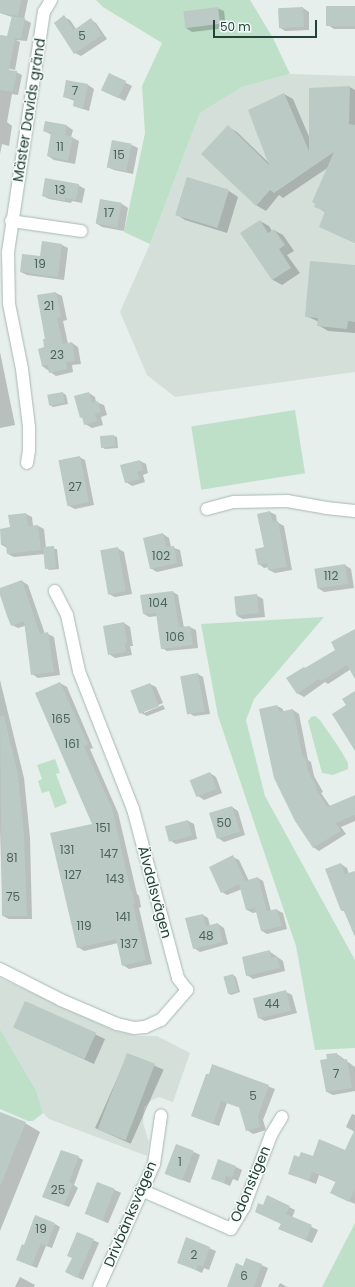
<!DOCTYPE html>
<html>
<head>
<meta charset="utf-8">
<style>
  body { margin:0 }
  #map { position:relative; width:355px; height:1287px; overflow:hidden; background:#e6efeb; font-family:Poppins,sans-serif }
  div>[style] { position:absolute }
  .built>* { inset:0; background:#d4dfda }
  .green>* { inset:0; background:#bfe0c8; transform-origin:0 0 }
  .shadow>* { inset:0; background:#0003; transform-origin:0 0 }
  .building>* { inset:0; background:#bbcac4; transform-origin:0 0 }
  .roads { filter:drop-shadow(0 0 1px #a8b8b2) drop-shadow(0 0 1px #a8b8b2) }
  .street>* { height:12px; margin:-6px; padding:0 6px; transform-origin:6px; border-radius:6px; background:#fff }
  span { translate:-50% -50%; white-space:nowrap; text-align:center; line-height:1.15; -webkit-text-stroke:3px #f7fbf9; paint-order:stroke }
  .number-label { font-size:12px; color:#4a645c }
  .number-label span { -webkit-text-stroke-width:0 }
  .street-label { font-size:14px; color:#24423a }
  .scale { position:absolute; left:213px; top:20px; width:104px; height:18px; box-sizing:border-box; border:2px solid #24423a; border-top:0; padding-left:5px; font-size:12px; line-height:14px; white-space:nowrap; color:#24423a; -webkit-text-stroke:3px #f7fbf9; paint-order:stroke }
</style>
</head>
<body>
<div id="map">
  <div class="built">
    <div style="clip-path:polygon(290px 74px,355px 76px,355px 372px,175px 397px,147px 375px,120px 312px,150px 244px,200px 113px,242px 87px)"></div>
    <div style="clip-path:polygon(0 978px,113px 1030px,138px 1036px,157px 1036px,190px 1053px,173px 1102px,159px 1097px,152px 1100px,144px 1107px,143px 1123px,149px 1142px,147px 1156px,49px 1119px,43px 1113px,36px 1090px,0 1029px)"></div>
  </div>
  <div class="green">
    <div style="clip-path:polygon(96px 0,250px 0,273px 38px,290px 74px,242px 87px,200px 113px,150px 244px,124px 232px,145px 133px,142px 86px,162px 43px,103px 7px)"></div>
    <div style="left:295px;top:410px;width:64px;height:105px;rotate:81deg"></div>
    <div style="clip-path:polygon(324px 617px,254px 699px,246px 720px,265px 796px,355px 960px,355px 1048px,315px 1050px,296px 946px,218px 716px,201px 624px)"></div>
    <div style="clip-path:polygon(315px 716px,320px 720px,340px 749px,348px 763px,348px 769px,333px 775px,322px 773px,308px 721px,311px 717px)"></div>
    <div style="clip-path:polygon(55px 759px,60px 773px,56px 774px,67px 803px,55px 808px,49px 791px,42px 793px,38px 781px,42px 779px,37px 765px)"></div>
    <div style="clip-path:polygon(0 1029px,36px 1090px,43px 1113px,33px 1121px,28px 1121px,0 1109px)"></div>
    <div style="clip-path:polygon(355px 1223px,355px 1287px,322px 1287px)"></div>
  </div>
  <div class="shadow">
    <div style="clip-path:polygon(0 0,28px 0,24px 19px,31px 23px,27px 41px,16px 40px,20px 42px,15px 70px,0 67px,0 36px,8px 37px,12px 17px,0 13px)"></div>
    <div style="clip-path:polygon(355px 7px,355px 29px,334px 29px,328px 25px)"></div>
    <div style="clip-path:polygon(217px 8px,224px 11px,226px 28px,192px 32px,186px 28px)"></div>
    <div style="clip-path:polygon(303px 8px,309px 12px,309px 30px,285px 31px,279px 27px)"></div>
    <div style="clip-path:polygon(64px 17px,70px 20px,76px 29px,91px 20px,96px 23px,107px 39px,81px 56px,75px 53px)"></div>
    <div style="clip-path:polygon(16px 72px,22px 75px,18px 95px,12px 94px,7px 122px,12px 126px,9px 146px,2px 144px,0 154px,0 88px)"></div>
    <div style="clip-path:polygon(110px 75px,132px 86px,125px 101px,109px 93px)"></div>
    <div style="clip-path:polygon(88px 85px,94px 89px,89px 111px,74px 106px,75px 101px,64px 97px)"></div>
    <div style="clip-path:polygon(350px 87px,355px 90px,355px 243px,329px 231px,325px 212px,315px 206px,329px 167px,283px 198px,279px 195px,266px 211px,256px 205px,228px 127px,237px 132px,269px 163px,284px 94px,293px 99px,310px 139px)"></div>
    <div style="clip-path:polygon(67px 126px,73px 130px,71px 137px,79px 141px,75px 164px,54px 160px,48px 156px,52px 135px,44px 131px)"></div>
    <div style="clip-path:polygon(132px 145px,138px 148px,133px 174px,114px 170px,108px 167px)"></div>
    <div style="clip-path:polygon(187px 178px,229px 191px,238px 197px,227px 233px,185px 220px,176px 214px)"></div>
    <div style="clip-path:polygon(78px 185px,85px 189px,82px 203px,72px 201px,71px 203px,49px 199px,43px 196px)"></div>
    <div style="clip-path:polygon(101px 200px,122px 204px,128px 208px,124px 231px,102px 227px,96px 223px)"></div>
    <div style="clip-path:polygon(260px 221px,269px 226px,272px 231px,274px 230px,283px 235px,294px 251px,287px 255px,300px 273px,282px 285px,273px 280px,242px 233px)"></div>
    <div style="clip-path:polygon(62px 245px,68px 248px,64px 280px,27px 275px,21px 272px)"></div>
    <div style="clip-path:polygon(355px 266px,355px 333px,328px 331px,318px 325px,319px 322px,306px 316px)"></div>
    <div style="clip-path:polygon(56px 293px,62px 296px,67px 320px,63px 321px,68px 344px,72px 343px,78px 347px,81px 364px,72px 365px,73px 372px,56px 376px,42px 366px,46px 339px)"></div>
    <div style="clip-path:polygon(0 352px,15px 425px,0 428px)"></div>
    <div style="clip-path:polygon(63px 393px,66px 395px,68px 404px,53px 407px,50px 405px,48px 396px)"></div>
    <div style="clip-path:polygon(89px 393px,95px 397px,96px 402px,104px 405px,107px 415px,101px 417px,103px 425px,92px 428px,85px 424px,84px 419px,81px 417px)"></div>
    <div style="clip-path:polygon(114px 436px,117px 437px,118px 448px,105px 449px,102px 447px)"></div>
    <div style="clip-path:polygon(79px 457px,85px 460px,94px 505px,75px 509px,69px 506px)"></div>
    <div style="clip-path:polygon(140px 461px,146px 464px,148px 473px,143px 475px,145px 482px,132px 486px,126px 482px)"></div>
    <div style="clip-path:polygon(270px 512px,276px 515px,277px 522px,284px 526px,292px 570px,275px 573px,269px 570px,269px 567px,264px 568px,259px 564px,265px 548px)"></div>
    <div style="clip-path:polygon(26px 514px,32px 517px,33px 526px,38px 526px,44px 529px,46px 548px,57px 549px,59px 569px,49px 570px,47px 568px,45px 554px,14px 557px,8px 554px,7px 548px,2px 545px,11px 528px)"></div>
    <div style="clip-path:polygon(163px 534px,169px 538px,171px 547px,180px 550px,183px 566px,157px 572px,150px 568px)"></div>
    <div style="clip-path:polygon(117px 548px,124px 552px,132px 594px,115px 597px,109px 594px)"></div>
    <div style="clip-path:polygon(345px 565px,351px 569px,354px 588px,324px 592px,318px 588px)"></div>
    <div style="clip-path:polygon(22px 581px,28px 585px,45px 634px,48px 634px,54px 637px,60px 675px,38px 678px,32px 674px,25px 626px,18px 628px,12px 625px,0 589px)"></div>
    <div style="clip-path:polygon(173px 592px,178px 595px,184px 628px,190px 627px,196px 630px,198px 648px,167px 651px,162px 648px,157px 616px,149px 617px,144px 614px)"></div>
    <div style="clip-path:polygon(256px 595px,263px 599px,265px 617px,243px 619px,237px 616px)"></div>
    <div style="clip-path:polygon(124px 623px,130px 627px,133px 646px,130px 646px,132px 655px,115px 658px,109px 654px)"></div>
    <div style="clip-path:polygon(355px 630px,355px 675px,351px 669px,328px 684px,325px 682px,304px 697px,297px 693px,306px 669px,337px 650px)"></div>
    <div style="clip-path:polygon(198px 674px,203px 677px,210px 714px,194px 716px,189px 713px)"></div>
    <div style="clip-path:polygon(0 680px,24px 778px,30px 838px,32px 919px,9px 919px,3px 916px,0 829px)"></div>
    <div style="clip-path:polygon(60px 683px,67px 687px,93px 748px,90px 749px,118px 813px,137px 894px,139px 896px,141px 907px,139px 908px,152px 964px,129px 969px,123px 965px,118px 943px,84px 951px,78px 947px,93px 824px)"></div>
    <div style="clip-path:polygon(150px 684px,156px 687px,163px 703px,144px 711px,144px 713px,163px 705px,165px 709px,147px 716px,141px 713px)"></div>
    <div style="clip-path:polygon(277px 706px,283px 709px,283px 712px,293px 710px,299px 714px,308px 760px,311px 762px,314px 776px,323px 792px,321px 793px,330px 806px,355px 796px,355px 821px,341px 827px,346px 834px,319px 851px,313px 847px)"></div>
    <div style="clip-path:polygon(210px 773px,216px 777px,222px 793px,204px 800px,198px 796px)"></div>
    <div style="clip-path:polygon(232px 807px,238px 811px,245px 835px,224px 842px,218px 838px)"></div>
    <div style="clip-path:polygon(188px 821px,194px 824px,197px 839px,176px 844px,169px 840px)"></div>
    <div style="clip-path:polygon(233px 857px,239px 860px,249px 881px,258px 878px,263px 881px,271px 911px,277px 910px,283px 913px,287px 929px,267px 934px,262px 931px,257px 912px,253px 913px,247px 910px,242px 889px,227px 895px,222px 892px)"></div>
    <div style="clip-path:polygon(341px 864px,347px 868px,349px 874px,355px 872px,355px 934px,353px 932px,346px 912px,341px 910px)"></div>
    <div style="clip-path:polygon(203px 915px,208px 918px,210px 926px,218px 924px,224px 928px,228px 944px,200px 952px,194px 948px)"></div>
    <div style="clip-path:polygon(269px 951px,283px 961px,285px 971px,253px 979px,247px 975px)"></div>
    <div style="clip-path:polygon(233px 975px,236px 977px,240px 992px,231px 995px,228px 993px,224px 977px)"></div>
    <div style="clip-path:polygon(286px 992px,292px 995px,297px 1013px,265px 1021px,259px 1018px)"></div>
    <div style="clip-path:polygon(26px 1002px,105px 1039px,94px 1064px,24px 1032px)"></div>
    <div style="left:128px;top:1054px;width:39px;height:81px;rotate:24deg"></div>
    <div style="clip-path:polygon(337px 1054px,355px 1067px,355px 1091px,333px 1095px,327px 1092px,328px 1059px)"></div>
    <div style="clip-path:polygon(213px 1065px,275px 1089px,263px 1120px,266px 1130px,253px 1134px,247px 1130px,241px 1108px,227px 1103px,219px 1126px,192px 1116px)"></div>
    <div style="clip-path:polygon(0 1113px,25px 1123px,40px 1132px,0 1231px)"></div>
    <div style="clip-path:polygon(352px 1114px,355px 1115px,355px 1204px,337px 1196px,336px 1182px,319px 1175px,316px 1184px,289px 1173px,300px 1158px,346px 1152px,355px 1132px,346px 1127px)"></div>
    <div style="clip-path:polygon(194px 1152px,200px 1155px,190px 1183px,167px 1174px)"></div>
    <div style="clip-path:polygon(78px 1157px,83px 1160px,74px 1185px,78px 1188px,69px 1207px,43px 1197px)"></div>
    <div style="clip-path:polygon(236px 1167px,242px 1170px,238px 1181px,233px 1179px,230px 1186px,212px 1178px)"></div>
    <div style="left:98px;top:1183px;width:25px;height:33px;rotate:23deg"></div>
    <div style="clip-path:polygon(263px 1206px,289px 1207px,295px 1210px,292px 1218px,318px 1230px,312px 1243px,279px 1229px,282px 1224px)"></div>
    <div style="clip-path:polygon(55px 1224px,60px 1227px,52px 1248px,46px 1246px,37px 1268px,22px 1262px)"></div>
    <div style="clip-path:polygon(187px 1239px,216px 1251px,209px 1270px,204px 1268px,202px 1273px,178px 1262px)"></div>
    <div style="clip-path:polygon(93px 1240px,99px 1243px,83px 1280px,72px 1275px)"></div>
    <div style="clip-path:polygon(247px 1259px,268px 1268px,261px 1287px,228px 1287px,244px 1267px)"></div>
    <div style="clip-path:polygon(20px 1277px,35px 1285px,34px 1287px,15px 1287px)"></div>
    <div style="clip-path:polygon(280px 1283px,287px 1287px,278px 1287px)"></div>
  </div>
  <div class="building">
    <div style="clip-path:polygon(0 0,21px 0,18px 16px,0 13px)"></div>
    <div style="left:326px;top:6px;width:29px;height:20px"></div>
    <div style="left:218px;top:7px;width:17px;height:35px;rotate:83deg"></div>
    <div style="left:303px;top:7px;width:20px;height:25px;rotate:87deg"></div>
    <div style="clip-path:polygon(64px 15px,74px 30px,91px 18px,102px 35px,74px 54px,54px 23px)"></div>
    <div style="clip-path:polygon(12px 16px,25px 18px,21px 39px,11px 37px,15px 38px,9px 70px,17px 71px,13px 92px,0 90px,0 35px,7px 36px)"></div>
    <div style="left:109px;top:73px;width:19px;height:19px;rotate:25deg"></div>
    <div style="clip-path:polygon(66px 80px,88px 84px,83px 109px,73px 106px,74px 99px,63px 97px)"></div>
    <div style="clip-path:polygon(350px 86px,349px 124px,355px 125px,355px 243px,319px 227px,325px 211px,314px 207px,315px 204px,312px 202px,334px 152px,274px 193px,270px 190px,256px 206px,201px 154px,228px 125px,269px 165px,248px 110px,284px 93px,309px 151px,309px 88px)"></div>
    <div style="clip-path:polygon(45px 121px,67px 125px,65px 135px,73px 137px,68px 161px,47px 156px,51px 133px,43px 131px)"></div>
    <div style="left:112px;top:140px;width:20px;height:28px;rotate:11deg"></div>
    <div style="left:187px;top:177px;width:44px;height:40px;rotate:17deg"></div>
    <div style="clip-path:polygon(45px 178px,79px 184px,76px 200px,65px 198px,65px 201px,42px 196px)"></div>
    <div style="left:100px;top:199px;width:22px;height:25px;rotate:10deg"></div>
    <div style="clip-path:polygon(260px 220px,268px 233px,274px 229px,285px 245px,279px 249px,291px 268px,272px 280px,240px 233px)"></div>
    <div style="clip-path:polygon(42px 241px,62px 244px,58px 277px,20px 272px,22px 254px,40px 256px)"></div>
    <div style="clip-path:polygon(310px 261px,355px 265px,355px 322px,348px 321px,347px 329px,317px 326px,318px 318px,305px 317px)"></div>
    <div style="clip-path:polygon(56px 292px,61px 317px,57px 318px,63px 344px,72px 342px,75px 361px,66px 362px,67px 369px,49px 373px,48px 365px,42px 366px,38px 349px,44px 347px,43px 339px,45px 339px,37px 295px)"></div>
    <div style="left:63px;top:392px;width:11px;height:16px;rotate:80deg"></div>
    <div style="clip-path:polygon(89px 392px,92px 403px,98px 401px,101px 412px,95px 414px,97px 421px,84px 425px,82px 417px,80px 418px,74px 396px)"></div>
    <div style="clip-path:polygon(114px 435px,116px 446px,101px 448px,100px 436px)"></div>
    <div style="left:80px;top:456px;width:47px;height:22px;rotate:79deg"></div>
    <div style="clip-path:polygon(140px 460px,143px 470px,137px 472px,140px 479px,125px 483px,120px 465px)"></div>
    <div style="clip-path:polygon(270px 511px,273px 522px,278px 521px,287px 567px,268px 570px,267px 563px,258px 565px,255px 549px,264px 547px,257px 514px)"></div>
    <div style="clip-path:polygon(26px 513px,28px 526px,38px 525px,41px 550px,7px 554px,6px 545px,1px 545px,0 529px,10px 527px,8px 515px)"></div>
    <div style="clip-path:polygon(163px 533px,166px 547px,174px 546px,177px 563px,150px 569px,143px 538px)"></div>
    <div style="left:54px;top:546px;width:22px;height:11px;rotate:85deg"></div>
    <div style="left:118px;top:547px;width:45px;height:18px;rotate:80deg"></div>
    <div style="left:345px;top:564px;width:20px;height:31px;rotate:81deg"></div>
    <div style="clip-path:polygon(22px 580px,40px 634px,48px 632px,54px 672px,31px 675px,24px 621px,11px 626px,6px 613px,0 595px,0 588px)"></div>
    <div style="clip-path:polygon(173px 591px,179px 627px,190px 626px,193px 645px,161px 649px,156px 613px,143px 614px,140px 595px)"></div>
    <div style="left:257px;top:594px;width:19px;height:23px;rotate:84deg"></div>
    <div style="clip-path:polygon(124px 622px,127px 643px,125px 643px,126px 652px,108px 655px,103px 626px)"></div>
    <div style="clip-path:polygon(355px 629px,355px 679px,347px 665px,321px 681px,319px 679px,297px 694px,286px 678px,304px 667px,305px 668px,335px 650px,331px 642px)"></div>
    <div style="left:198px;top:673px;width:39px;height:18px;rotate:80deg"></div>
    <div style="clip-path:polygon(60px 682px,88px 744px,84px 746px,112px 808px,131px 891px,132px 891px,135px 904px,133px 904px,146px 960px,122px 966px,116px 939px,77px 948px,50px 833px,92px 824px,35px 693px)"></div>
    <div style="left:150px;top:683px;width:25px;height:21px;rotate:69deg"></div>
    <div style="clip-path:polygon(355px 691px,355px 751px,332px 714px,346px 705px,342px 699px)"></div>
    <div style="clip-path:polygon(277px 705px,279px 712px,293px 709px,303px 758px,305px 757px,308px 771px,317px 788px,316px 789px,327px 807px,355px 795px,355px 815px,336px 823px,341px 831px,313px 848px,295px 821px,274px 778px,259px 709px)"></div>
    <div style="clip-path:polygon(0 716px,4px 716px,18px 774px,24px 834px,27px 916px,2px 916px)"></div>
    <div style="left:210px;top:772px;width:18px;height:22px;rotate:68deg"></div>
    <div style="left:232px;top:806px;width:27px;height:24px;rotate:73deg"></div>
    <div style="left:188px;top:820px;width:16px;height:24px;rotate:75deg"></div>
    <div style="clip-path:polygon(233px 855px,245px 881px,258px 877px,267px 911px,277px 909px,282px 926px,261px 931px,255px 908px,246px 910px,239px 884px,221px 893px,209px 867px)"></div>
    <div style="clip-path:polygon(341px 863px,345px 874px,355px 871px,355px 937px,343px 909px,341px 911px,325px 869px)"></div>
    <div style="clip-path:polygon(203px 914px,206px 926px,218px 923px,223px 942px,193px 949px,185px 918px)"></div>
    <div style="clip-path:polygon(270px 950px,271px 958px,277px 956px,280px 968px,246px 976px,242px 957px)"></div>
    <div style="left:233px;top:974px;width:18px;height:10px;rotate:74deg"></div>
    <div style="left:286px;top:990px;width:21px;height:34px;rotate:76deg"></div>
    <div style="left:25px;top:1001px;width:78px;height:29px;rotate:24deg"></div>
    <div style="left:127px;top:1053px;width:30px;height:82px;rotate:21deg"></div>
    <div style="clip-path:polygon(337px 1053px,337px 1057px,341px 1056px,342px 1060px,347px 1059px,352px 1088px,326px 1092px,320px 1060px,327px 1059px,326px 1054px)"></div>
    <div style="clip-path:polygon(212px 1064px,269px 1085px,258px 1116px,260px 1127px,246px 1131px,239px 1107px,221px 1101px,213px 1124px,191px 1116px,206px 1074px,209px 1074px)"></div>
    <div style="clip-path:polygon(0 1112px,26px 1122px,1px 1184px,0 1184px)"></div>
    <div style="clip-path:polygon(355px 1129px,355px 1188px,349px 1202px,330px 1193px,336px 1181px,312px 1172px,309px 1181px,288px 1174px,294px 1155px,299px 1157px,301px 1152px,313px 1156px,319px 1139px,345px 1150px)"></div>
    <div style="left:176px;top:1144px;width:19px;height:32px;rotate:21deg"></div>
    <div style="clip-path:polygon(61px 1150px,79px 1156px,69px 1182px,73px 1184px,64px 1205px,42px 1197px)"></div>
    <div style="clip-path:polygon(218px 1159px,236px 1166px,232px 1178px,226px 1176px,224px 1183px,211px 1179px)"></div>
    <div style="left:97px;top:1182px;width:19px;height:34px;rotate:21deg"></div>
    <div style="clip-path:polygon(267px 1195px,290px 1206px,286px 1214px,312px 1225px,306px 1240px,278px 1229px,281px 1224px,255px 1212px,258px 1203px,263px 1205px)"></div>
    <div style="clip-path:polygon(35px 1215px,55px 1223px,47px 1246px,41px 1243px,32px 1266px,16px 1260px,22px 1244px,24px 1245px)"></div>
    <div style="clip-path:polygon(77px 1232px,94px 1239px,77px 1278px,65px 1272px,72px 1258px,67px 1256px)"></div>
    <div style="clip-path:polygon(186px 1237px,210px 1247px,203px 1267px,198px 1265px,196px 1270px,177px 1263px)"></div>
    <div style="clip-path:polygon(246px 1258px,262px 1264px,254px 1287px,227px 1287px,236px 1263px,243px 1266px)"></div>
  </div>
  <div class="roads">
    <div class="street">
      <div style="left:11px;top:221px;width:71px;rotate:8.1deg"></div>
      <div style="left:27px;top:463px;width:13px;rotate:-81deg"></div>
      <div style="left:29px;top:450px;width:23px;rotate:-90deg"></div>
      <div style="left:29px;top:427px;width:58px;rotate:-96.9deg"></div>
      <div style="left:22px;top:369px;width:66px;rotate:-101.3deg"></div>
      <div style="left:9px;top:304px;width:52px;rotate:-91.1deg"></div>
      <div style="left:8px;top:252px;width:243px;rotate:-81.5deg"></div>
      <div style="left:44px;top:12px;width:14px;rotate:-60deg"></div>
      <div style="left:207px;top:509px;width:28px;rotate:-15deg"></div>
      <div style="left:234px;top:502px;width:53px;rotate:-1.1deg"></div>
      <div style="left:287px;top:501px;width:40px;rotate:10deg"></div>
      <div style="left:326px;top:508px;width:29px;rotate:6deg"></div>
      <div style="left:0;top:969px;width:68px;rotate:26.9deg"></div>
      <div style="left:61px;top:1000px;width:61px;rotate:23.2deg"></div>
      <div style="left:117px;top:1024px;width:17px;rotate:13deg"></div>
      <div style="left:134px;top:1028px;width:11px;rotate:-5deg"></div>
      <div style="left:145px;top:1027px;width:17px;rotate:-24deg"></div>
      <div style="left:161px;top:1020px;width:40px;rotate:-49deg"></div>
      <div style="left:187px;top:990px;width:15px;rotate:-127deg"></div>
      <div style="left:178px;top:978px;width:175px;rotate:-104.9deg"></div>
      <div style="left:133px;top:809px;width:148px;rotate:-111.4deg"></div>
      <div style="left:79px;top:671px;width:57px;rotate:-102.1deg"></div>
      <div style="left:67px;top:615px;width:27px;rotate:-117deg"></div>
      <div style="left:141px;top:1190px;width:98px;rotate:23.4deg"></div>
      <div style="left:231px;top:1229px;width:26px;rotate:-59deg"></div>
      <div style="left:244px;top:1207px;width:77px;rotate:-69.4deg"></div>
      <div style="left:271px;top:1135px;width:21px;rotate:-59deg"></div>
      <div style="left:99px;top:1287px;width:135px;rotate:-65.9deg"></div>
      <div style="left:154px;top:1164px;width:49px;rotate:-81.7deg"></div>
    </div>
  </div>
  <div class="number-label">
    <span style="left:82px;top:36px">5</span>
    <span style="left:75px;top:91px">7</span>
    <span style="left:60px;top:147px">11</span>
    <span style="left:119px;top:155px">15</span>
    <span style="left:60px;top:190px">13</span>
    <span style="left:109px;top:213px">17</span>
    <span style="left:40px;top:264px">19</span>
    <span style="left:49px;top:306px">21</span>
    <span style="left:57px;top:355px">23</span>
    <span style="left:75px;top:487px">27</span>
    <span style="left:161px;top:556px">102</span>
    <span style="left:331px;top:576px">112</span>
    <span style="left:158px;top:603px">104</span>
    <span style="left:175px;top:637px">106</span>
    <span style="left:61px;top:719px">165</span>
    <span style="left:72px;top:744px">161</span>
    <span style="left:224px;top:823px">50</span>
    <span style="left:103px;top:828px">151</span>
    <span style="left:67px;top:850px">131</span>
    <span style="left:109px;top:854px">147</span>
    <span style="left:12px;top:858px">81</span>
    <span style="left:73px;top:875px">127</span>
    <span style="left:115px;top:879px">143</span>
    <span style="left:13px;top:897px">75</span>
    <span style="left:123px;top:917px">141</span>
    <span style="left:84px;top:926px">119</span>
    <span style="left:206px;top:936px">48</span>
    <span style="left:129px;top:944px">137</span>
    <span style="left:272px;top:1004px">44</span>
    <span style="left:336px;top:1074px">7</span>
    <span style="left:253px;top:1096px">5</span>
    <span style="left:180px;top:1162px">1</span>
    <span style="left:58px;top:1190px">25</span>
    <span style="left:41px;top:1229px">19</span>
    <span style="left:194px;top:1255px">2</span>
    <span style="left:244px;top:1276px">6</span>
  </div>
  <div class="street-label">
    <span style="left:29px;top:110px;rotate:-81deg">Mäster Davids gränd</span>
    <span style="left:155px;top:892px;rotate:75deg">Älvdalsvägen</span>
    <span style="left:250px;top:1184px;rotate:-67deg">Odonstigen</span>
    <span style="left:130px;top:1214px;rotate:-67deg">Drivbänksvägen</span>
  </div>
  <div class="scale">50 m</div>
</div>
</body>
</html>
